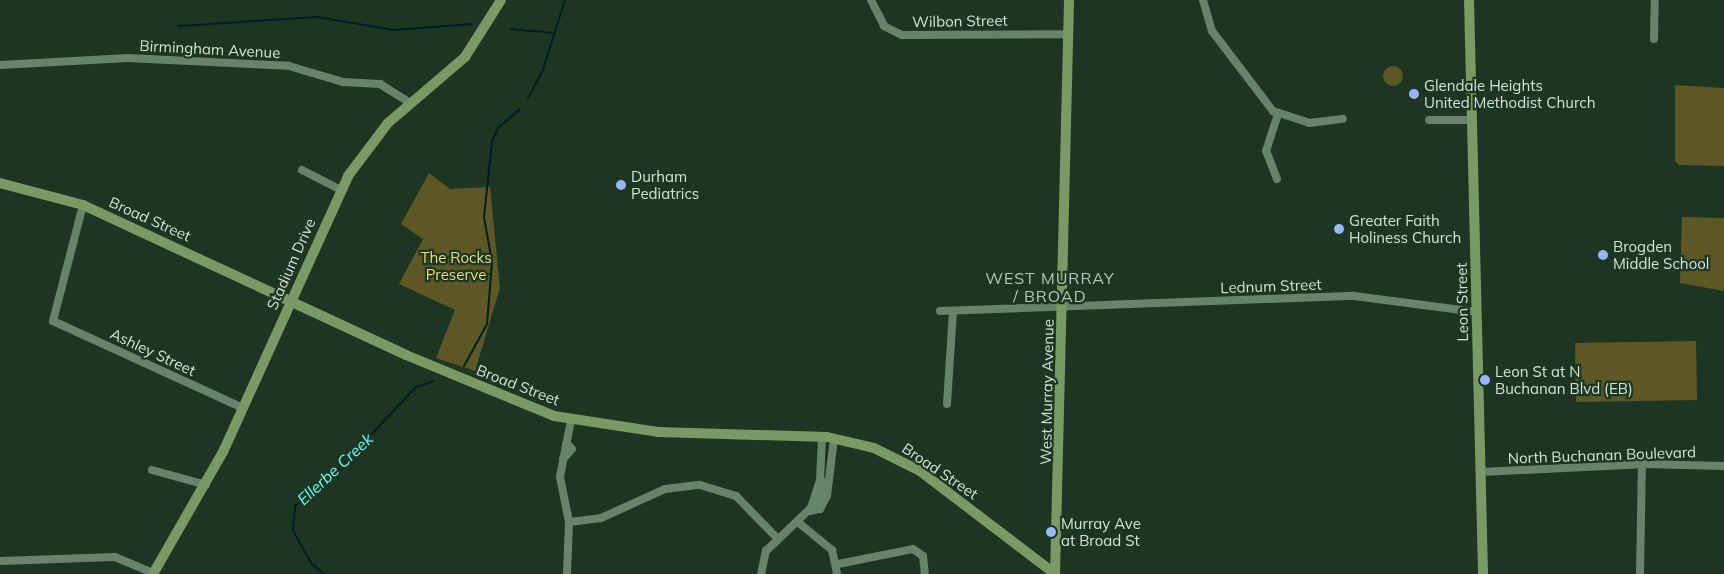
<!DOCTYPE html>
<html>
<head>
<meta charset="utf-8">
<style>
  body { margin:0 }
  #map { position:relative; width:1724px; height:574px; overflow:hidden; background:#1d3622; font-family:Mulish,sans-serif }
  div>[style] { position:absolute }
  .green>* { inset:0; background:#5d5726; transform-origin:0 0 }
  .round { border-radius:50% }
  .stream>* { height:2px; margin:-1px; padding:0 1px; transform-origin:1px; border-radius:1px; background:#001f1f }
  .street>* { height:8px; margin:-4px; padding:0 4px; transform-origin:4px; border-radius:4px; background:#67836c }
  .secondary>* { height:10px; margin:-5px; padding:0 5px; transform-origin:5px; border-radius:5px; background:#799a64 }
  .dots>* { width:14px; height:14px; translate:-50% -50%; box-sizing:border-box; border:2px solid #1d3622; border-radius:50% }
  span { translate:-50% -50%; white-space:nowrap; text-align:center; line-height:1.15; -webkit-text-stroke:4.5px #1d3622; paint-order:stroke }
  .street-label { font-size:15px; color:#d2e1d4 }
  .poi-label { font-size:15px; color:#d2e1d4 }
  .left { translate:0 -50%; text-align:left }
  .park-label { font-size:15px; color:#e9de79 }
  .neighbourhood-label { font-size:16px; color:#adcbb2; letter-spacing:1px }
  .water-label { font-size:16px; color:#6bfafb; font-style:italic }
</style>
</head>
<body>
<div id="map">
  <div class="green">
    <div class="round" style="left:1383px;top:66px;width:20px;height:20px"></div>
    <div style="clip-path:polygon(1675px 85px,1724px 88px,1724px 166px,1679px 165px,1675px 161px)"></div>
    <div style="clip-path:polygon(429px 173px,450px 189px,490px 187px,500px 288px,475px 371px,436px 358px,455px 310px,399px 284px,423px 239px,401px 224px)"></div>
    <div style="clip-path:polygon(1682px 217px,1724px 218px,1724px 291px,1680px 283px)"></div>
    <div style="left:1696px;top:341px;width:59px;height:121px;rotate:89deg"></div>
  </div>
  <div class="stream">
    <div style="left:178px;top:26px;width:139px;rotate:-3.7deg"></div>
    <div style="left:317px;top:17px;width:78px;rotate:9.6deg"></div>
    <div style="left:394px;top:30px;width:78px;rotate:-4.4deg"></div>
    <div style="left:510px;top:29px;width:45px;rotate:5.1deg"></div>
    <div style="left:528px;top:98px;width:32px;rotate:-62deg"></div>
    <div style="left:543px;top:70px;width:73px;rotate:-72.6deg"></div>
    <div style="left:464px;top:366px;width:48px;rotate:-61.3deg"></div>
    <div style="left:487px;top:324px;width:62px;rotate:-85.4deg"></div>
    <div style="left:492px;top:262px;width:46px;rotate:-100.1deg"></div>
    <div style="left:484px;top:217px;width:75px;rotate:-83.9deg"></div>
    <div style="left:492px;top:142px;width:15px;rotate:-67deg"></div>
    <div style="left:498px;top:128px;width:28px;rotate:-41deg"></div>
    <div style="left:324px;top:574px;width:17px;rotate:-140deg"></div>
    <div style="left:311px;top:563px;width:38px;rotate:-119deg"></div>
    <div style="left:293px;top:530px;width:24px;rotate:-85deg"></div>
    <div style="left:295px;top:506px;width:56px;rotate:-39.9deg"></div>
    <div style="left:338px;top:470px;width:114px;rotate:-46.8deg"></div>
    <div style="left:416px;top:387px;width:19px;rotate:-18deg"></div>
  </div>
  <div class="street">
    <div style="left:871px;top:0;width:29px;rotate:63deg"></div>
    <div style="left:884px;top:26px;width:20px;rotate:27deg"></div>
    <div style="left:902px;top:35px;width:167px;rotate:-0.3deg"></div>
    <div style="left:1203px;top:0;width:32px;rotate:74deg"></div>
    <div style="left:1212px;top:31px;width:101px;rotate:52.7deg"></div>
    <div style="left:1273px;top:111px;width:38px;rotate:18deg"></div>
    <div style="left:1309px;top:123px;width:34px;rotate:-7deg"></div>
    <div style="left:1654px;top:39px;width:39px;rotate:-89deg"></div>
    <div style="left:0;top:65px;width:128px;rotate:-3.1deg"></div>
    <div style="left:128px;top:58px;width:161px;rotate:2.8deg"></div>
    <div style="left:289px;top:66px;width:56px;rotate:16.5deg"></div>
    <div style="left:343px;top:82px;width:37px;rotate:3deg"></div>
    <div style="left:380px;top:84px;width:36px;rotate:32deg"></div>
    <div style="left:1429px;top:120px;width:43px"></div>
    <div style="left:302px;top:170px;width:44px;rotate:27.1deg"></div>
    <div style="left:1277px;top:179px;width:30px;rotate:-111deg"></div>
    <div style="left:1266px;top:151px;width:38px;rotate:-72deg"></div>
    <div style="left:83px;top:205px;width:120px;rotate:104.5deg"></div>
    <div style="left:53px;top:321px;width:209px;rotate:24.6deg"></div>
    <div style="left:940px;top:311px;width:414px;rotate:-2.1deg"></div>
    <div style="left:1354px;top:296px;width:124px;rotate:7.4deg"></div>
    <div style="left:947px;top:404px;width:93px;rotate:-86.3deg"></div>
    <div style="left:563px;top:459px;width:13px;rotate:-48deg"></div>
    <div style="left:572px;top:449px;width:8px;rotate:-135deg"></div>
    <div style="left:152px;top:470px;width:56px;rotate:15.5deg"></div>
    <div style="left:1481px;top:472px;width:161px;rotate:-2.8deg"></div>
    <div style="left:1642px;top:464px;width:82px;rotate:1.4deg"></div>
    <div style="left:810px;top:511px;width:10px;rotate:-11deg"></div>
    <div style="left:820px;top:509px;width:15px;rotate:-62deg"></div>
    <div style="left:827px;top:496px;width:58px;rotate:-83.1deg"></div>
    <div style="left:810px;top:511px;width:32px;rotate:-72deg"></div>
    <div style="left:820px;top:481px;width:44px;rotate:-87.4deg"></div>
    <div style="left:569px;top:522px;width:32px;rotate:-7deg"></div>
    <div style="left:601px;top:518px;width:70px;rotate:-24.4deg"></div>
    <div style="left:665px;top:489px;width:35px;rotate:-7deg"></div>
    <div style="left:700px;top:485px;width:38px;rotate:17deg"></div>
    <div style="left:736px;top:496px;width:60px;rotate:45.7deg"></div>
    <div style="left:799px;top:523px;width:43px;rotate:39.3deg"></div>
    <div style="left:832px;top:550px;width:25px;rotate:78deg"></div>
    <div style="left:0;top:561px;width:115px;rotate:-2deg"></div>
    <div style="left:115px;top:557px;width:41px;rotate:22.8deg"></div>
    <div style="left:838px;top:564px;width:76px;rotate:-11.3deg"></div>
    <div style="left:913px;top:549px;width:12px;rotate:35deg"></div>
    <div style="left:923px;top:556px;width:18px;rotate:84deg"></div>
    <div style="left:567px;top:574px;width:52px;rotate:-87.8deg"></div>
    <div style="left:569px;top:522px;width:46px;rotate:-101.3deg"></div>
    <div style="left:560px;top:477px;width:58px;rotate:-79.1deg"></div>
    <div style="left:761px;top:574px;width:24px;rotate:-78deg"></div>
    <div style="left:766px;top:551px;width:68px;rotate:-43.8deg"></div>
    <div style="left:815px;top:504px;width:16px;rotate:-63deg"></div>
    <div style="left:822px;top:490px;width:9px;rotate:-103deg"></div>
    <div style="left:820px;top:481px;width:8px;rotate:14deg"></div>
    <div style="left:1640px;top:574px;width:110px;rotate:-89deg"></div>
  </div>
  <div class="secondary">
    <div style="left:1469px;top:0;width:574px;rotate:88.6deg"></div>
    <div style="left:0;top:183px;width:86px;rotate:14.8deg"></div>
    <div style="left:83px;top:205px;width:356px;rotate:24.9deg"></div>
    <div style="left:406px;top:355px;width:160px;rotate:22.4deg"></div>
    <div style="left:554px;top:416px;width:105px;rotate:8.7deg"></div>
    <div style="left:658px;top:432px;width:169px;rotate:1.7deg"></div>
    <div style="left:827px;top:437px;width:48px;rotate:13.2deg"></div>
    <div style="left:874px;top:448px;width:51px;rotate:26.6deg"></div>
    <div style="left:920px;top:471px;width:170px;rotate:37.3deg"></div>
    <div style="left:153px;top:574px;width:141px;rotate:-60.2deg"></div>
    <div style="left:223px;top:452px;width:303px;rotate:-65.6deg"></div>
    <div style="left:348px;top:176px;width:66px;rotate:-53deg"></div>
    <div style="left:388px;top:123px;width:101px;rotate:-40.6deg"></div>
    <div style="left:465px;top:57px;width:67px;rotate:-57.7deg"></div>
    <div style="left:1055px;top:574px;width:574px;rotate:-88.6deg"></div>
  </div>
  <div class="dots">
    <div style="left:1414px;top:94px;background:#97b6fd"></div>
    <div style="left:621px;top:185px;background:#97b6fd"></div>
    <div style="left:1339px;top:229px;background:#97b6fd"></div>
    <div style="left:1603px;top:255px;background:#97b6fd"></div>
    <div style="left:1485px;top:380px;background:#97b6fd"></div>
    <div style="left:1051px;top:532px;background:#97b6fd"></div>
  </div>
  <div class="street-label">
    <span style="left:960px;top:21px;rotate:-1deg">Wilbon Street</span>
    <span style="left:210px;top:49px;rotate:3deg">Birmingham Avenue</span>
    <span style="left:150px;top:219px;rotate:24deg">Broad Street</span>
    <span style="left:291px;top:264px;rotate:-66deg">Stadium Drive</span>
    <span style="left:1271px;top:286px;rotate:-2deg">Lednum Street</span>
    <span style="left:1462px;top:302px;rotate:-91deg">Leon Street</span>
    <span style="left:153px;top:352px;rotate:25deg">Ashley Street</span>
    <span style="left:518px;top:385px;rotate:21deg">Broad Street</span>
    <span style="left:1047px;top:392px;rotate:-89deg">West Murray Avenue</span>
    <span style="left:1602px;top:455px;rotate:-2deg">North Buchanan Boulevard</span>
    <span style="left:940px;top:471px;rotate:34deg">Broad Street</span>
  </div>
  <div class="poi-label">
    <span class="left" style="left:1424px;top:94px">Glendale Heights<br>United Methodist Church</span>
    <span class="left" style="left:631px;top:185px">Durham<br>Pediatrics</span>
    <span class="left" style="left:1349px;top:229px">Greater Faith<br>Holiness Church</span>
    <span class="left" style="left:1613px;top:255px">Brogden<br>Middle School</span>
    <span class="left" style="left:1495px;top:380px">Leon St at N<br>Buchanan Blvd (EB)</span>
    <span class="left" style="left:1061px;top:532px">Murray Ave<br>at Broad St</span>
  </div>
  <div class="park-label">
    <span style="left:456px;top:266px">The Rocks<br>Preserve</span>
  </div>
  <div class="neighbourhood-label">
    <span style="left:1050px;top:287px">WEST MURRAY<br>/ BROAD</span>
  </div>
  <div class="water-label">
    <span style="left:335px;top:469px;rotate:-43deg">Ellerbe Creek</span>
  </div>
</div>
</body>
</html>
